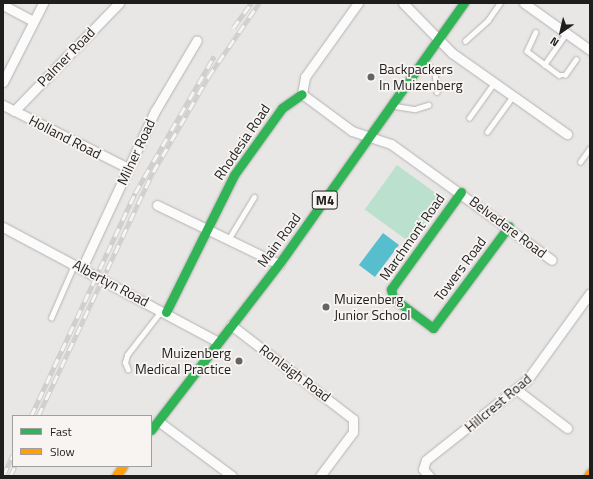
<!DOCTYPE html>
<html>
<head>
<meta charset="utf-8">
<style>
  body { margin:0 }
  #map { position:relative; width:593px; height:479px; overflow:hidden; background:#e9e7e5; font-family:"Titillium Web",sans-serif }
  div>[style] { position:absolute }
  .green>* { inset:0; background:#bbe0cd; transform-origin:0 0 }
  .water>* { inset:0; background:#57bece; transform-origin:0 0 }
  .roads { filter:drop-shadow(0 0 1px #b4b3b2) drop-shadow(0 0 1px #b4b3b2) }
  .lane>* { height:4.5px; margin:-2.25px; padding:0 2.25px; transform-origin:2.25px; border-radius:2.25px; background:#fcfbfb }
  .street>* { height:9px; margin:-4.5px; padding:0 4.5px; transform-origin:4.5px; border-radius:4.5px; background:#fcfbfb }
  .fast>* { height:9px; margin:-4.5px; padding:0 4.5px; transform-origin:4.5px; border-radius:4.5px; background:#30b455 }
  .slow>* { height:9px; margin:-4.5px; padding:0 4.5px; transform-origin:4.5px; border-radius:4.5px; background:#ff9f0a }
  .rail>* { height:4.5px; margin-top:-2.25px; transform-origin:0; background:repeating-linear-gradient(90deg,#f7f4f2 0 9px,#d0cfcf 0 18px); box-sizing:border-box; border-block:1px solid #d0cfcf }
  .dots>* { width:11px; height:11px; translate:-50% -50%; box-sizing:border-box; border:2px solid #f7f4f2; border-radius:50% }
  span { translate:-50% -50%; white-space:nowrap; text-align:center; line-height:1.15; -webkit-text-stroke:3.5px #f7f4f2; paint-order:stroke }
  .shield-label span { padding:1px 3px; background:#f7f4f2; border:1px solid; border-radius:3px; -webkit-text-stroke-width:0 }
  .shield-label { font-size:13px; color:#1f1e1d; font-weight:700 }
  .street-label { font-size:14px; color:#1f1e1d }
  .poi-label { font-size:14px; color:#1f1e1d }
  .left { translate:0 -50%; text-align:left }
  .right { translate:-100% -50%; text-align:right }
  .frame { position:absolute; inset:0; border:4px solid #1f1e1d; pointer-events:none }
  .legend { position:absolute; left:12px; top:415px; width:140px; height:52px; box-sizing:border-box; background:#f7f4f2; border:1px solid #a19e9d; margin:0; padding:5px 7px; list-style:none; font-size:12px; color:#1f1e1d }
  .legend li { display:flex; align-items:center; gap:8px; height:20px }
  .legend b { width:20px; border:1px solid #a19e9d }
  .north { position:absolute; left:541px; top:12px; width:40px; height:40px; -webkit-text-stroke:3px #f7f4f2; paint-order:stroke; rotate:214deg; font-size:11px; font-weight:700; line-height:16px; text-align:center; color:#1f1e1d }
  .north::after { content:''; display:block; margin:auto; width:14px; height:18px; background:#1f1e1d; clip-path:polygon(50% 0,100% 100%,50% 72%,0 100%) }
</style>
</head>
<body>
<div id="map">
  <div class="green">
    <div style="left:397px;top:165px;width:57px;height:55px;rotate:36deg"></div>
  </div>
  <div class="water">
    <div style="left:383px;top:233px;width:20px;height:40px;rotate:37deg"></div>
  </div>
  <div class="roads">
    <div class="lane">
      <div style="left:536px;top:32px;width:21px;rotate:115deg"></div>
      <div style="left:527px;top:51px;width:40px;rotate:37deg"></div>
      <div style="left:559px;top:75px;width:6px"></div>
      <div style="left:565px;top:75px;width:19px;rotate:-55deg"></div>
      <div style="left:465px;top:41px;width:31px;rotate:-42deg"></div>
      <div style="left:488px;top:20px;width:21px;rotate:-55deg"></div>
      <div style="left:425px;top:62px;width:14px;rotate:45deg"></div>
      <div style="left:435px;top:72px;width:20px;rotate:84deg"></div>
      <div style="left:544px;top:65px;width:39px;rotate:-55deg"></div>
      <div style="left:395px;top:106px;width:20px;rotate:9deg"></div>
      <div style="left:415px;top:109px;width:14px;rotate:-17deg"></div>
      <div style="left:469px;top:118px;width:43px;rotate:-54.5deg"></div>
      <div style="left:487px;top:132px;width:44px;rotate:-54.2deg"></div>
      <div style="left:580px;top:162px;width:17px;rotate:-54deg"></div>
      <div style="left:228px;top:240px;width:50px;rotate:-58.8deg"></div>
      <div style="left:51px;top:318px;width:58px;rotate:-66.5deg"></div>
      <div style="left:128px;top:370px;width:8px;rotate:-113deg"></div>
      <div style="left:125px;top:363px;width:8px;rotate:-76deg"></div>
      <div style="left:127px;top:355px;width:56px;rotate:-52.3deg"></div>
    </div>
    <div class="street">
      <div style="left:358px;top:3px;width:91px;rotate:125.6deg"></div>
      <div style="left:305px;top:77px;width:17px;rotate:100deg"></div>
      <div style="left:302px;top:94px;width:62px;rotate:36.5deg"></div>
      <div style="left:352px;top:131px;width:41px;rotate:18.4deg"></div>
      <div style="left:391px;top:144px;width:198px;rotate:35.8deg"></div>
      <div style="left:403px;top:3px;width:70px;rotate:45.6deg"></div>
      <div style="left:452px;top:53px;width:141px;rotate:35.2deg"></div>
      <div style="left:524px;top:3px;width:81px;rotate:35.5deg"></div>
      <div style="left:3px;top:5px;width:34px;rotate:28deg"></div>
      <div style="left:3px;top:82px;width:89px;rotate:-63.1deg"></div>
      <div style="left:3px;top:105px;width:140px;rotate:26.7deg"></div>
      <div style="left:14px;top:111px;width:151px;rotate:-45.8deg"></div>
      <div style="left:157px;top:205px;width:136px;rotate:25.8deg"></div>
      <div style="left:3px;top:227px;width:244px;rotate:28.1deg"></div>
      <div style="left:82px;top:268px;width:173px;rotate:-65.1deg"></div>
      <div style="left:155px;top:111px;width:82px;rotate:-59.4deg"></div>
      <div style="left:231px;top:325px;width:154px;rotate:37.6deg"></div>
      <div style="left:353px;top:419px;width:13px;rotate:90deg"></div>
      <div style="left:353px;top:432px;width:55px;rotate:126.9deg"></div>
      <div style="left:517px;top:390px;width:63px;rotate:37.2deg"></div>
      <div style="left:158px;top:421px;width:92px;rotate:36.6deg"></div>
      <div style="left:429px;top:476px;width:9px;rotate:-131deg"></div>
      <div style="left:423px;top:469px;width:9px;rotate:-72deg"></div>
      <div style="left:426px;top:460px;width:129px;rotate:-38.4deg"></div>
      <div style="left:527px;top:380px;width:107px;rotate:-54.1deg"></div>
    </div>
    <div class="fast">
      <div style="left:461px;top:192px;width:120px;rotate:125.8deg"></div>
      <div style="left:391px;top:289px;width:9px;rotate:77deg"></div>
      <div style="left:393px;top:298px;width:50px;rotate:36.9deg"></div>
      <div style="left:433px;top:328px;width:127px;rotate:-53.3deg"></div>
      <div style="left:166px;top:312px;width:153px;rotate:-63.6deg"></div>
      <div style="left:234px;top:175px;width:82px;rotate:-54.4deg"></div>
      <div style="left:282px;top:108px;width:24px;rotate:-35deg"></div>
      <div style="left:151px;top:430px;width:210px;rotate:-52.4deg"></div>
      <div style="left:279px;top:264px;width:320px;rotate:-54.7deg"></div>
    </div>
    <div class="slow">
      <div style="left:116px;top:476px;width:12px;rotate:-55deg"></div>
      <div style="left:588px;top:476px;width:4px;rotate:-56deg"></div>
    </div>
  </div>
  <div class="rail">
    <div style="left:233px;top:28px;width:31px;rotate:-54deg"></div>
    <div style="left:31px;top:416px;width:246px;rotate:-65deg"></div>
    <div style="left:135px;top:193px;width:158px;rotate:-60deg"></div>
    <div style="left:38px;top:416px;width:270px;rotate:-64.8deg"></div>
    <div style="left:153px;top:172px;width:110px;rotate:-59.9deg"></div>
    <div style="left:208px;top:77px;width:90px;rotate:-55.4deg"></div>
    <div style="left:3px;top:476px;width:23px;rotate:-65deg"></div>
    <div style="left:10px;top:476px;width:11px;rotate:-63deg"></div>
  </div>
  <div class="dots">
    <div style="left:371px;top:77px;background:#666463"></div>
    <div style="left:326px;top:307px;background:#666463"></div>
    <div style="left:239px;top:361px;background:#666463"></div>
  </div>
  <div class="shield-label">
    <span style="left:325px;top:200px">M4</span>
  </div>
  <div class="street-label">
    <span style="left:66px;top:57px;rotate:-46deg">Palmer Road</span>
    <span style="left:65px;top:137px;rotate:27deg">Holland Road</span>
    <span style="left:242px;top:142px;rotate:-56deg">Rhodesia Road</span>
    <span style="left:136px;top:152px;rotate:-65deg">Milner Road</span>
    <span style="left:508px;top:227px;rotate:37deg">Belvedere Road</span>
    <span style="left:412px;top:237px;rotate:-55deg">Marchmont Road</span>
    <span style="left:279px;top:240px;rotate:-54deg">Main Road</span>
    <span style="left:460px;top:269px;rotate:-53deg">Towers Road</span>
    <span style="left:111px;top:283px;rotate:28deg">Albertyn Road</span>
    <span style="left:295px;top:373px;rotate:37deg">Ronleigh Road</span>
    <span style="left:498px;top:403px;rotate:-40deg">Hillcrest Road</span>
  </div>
  <div class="poi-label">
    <span class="left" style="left:379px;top:77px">Backpackers<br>In Muizenberg</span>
    <span class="left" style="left:334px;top:307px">Muizenberg<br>Junior School</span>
    <span class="right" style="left:231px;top:361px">Muizenberg<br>Medical Practice</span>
  </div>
  <div class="frame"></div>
  <ul class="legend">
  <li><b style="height:5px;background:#30b455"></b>Fast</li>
  <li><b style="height:5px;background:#ff9f0a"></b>Slow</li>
  </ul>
  <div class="north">N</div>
</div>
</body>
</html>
